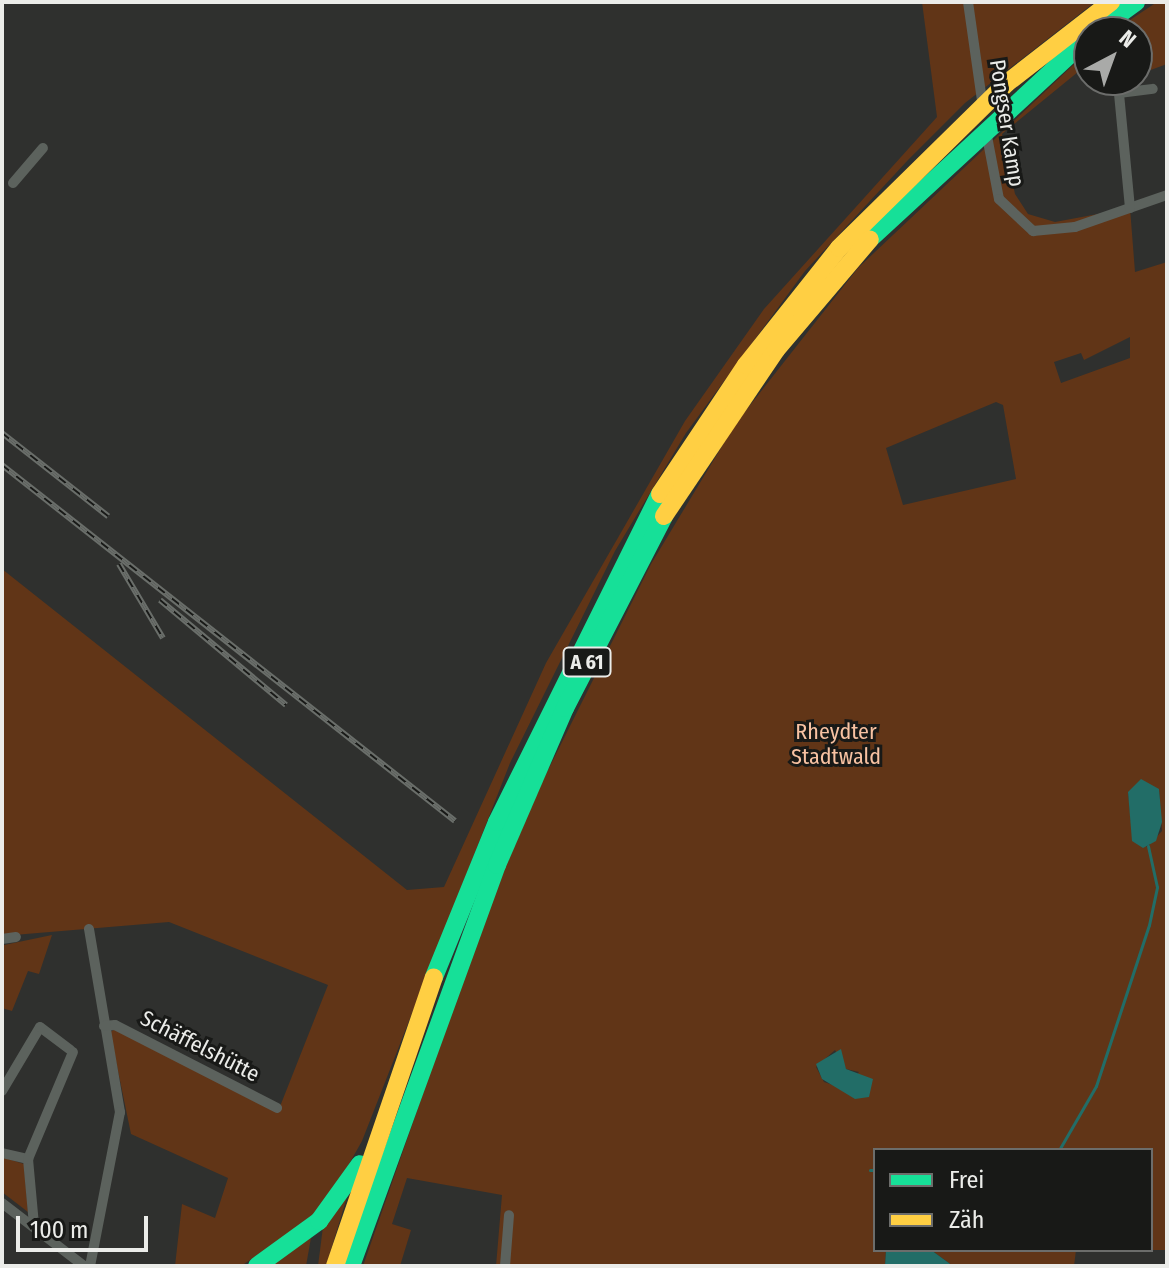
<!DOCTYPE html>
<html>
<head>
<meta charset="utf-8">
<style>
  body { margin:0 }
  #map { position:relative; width:1169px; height:1268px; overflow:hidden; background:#2f302e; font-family:"Fira Sans Condensed",sans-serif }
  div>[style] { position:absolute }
  .green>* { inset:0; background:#613517 }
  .water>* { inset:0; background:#226d67 }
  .stream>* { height:3px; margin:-1.5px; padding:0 1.5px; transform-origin:1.5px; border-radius:1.5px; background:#226d67 }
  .street>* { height:10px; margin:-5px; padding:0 5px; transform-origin:5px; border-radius:5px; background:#5c625d }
  .fast>* { height:18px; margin:-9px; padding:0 9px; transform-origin:9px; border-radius:9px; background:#16e098 }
  .slow>* { height:18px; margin:-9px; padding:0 9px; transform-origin:9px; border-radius:9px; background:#ffcf43 }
  .rail>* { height:6px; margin-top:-3px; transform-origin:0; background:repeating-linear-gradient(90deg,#181917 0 9px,#6a6e6a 0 18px); box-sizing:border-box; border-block:2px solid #6a6e6a }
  span { translate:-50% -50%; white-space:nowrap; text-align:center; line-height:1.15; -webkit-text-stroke:6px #181917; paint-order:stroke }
  .shield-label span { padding:2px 6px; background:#181917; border:2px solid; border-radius:6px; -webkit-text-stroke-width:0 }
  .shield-label { font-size:20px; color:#ebece9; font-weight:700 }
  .street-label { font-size:22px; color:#ebece9 }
  .park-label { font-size:22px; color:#f8c2a2 }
  .frame { position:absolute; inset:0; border:4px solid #ebece9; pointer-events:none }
  .legend { position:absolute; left:873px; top:1148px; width:280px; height:104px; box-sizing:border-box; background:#181917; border:2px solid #6c6d6b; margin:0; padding:10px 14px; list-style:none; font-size:24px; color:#ebece9 }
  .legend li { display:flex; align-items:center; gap:16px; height:40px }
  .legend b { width:40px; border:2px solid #6c6d6b }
  .north { position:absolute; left:1073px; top:16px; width:80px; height:80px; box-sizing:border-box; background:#181917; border:2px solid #6c6d6b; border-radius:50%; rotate:41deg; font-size:22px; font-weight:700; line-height:32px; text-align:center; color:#ebece9 }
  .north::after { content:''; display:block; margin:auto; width:28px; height:36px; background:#a9aaa8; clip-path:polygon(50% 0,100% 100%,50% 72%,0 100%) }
  .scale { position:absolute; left:16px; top:1216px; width:132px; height:36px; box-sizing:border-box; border:4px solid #ebece9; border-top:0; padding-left:10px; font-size:24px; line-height:28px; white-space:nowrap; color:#ebece9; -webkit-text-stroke:6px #181917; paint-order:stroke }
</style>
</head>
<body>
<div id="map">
  <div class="green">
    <div style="clip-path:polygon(922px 2px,1095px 2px,965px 103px,908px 160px,805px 271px,686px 433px,615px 551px,510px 763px,362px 1141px,336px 1187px,307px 1222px,241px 1266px,175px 1266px,182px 1204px,215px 1218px,228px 1178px,131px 1134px,110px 1032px,117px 1028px,279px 1109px,328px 985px,169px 922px,2px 936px,2px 569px,407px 890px,444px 887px,546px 663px,685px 421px,764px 309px,937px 117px)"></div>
    <div style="clip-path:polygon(1157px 2px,1167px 2px,1167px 64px,1137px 75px,1137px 32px,1112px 32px)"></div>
    <div style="clip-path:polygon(evenodd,1089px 50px,1089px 63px,1002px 134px,1015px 194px,1028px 214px,1055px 222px,1130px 208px,1135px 272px,1167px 262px,1167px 1250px,1151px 1250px,1151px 1150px,875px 1150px,875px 1250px,886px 1250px,885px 1266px,496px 1266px,502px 1195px,407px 1178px,392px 1224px,411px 1230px,400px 1266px,363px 1266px,507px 852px,651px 564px,736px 423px,858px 268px,1089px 50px,1130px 337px,1130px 358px,1061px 383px,1054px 362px,1081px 353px,1084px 360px,1130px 337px,1089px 50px,996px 402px,1003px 405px,1016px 479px,903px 505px,886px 448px,996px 402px,1089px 50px,1159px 789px,1162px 831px,1147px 847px,1132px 831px,1128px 792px,1159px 789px,1089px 50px,835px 1050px,846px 1069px,859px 1072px,845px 1089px,824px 1082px,816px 1067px,835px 1050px)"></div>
    <div style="clip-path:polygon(52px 935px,39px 974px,28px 971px,12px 1011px,2px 1008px,4px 945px)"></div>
    <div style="clip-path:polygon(2px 1157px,24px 1164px,28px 1212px,2px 1192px)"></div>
    <div style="clip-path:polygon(351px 1184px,326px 1266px,318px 1266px,324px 1219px)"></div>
    <div style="clip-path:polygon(312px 1232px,306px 1266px,265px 1266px)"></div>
    <div style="clip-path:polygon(931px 1250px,1076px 1250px,1074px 1266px,953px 1266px)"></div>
  </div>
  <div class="water">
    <div style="clip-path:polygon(1141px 779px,1159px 789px,1162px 822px,1156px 841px,1143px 848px,1132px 841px,1128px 792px)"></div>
    <div style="clip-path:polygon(841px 1049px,846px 1069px,873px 1079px,869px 1097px,855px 1099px,822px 1079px,816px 1064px)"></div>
    <div style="clip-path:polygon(886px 1250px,931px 1250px,953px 1266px,885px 1266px)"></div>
  </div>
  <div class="stream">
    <div style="left:1059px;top:1150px;width:74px;rotate:-60deg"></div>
    <div style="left:1096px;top:1086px;width:169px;rotate:-71.8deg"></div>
    <div style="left:1149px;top:925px;width:39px;rotate:-78deg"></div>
    <div style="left:1157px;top:887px;width:42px;rotate:-102.4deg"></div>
    <div style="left:870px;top:1170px;width:5px"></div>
  </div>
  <div class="street">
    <div style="left:968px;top:2px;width:106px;rotate:81.9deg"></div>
    <div style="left:986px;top:131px;width:69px;rotate:79.2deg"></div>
    <div style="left:999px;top:199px;width:47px;rotate:43.3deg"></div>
    <div style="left:1033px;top:231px;width:42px;rotate:-5.4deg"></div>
    <div style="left:1075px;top:227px;width:97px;rotate:-19.2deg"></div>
    <div style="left:13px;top:183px;width:46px;rotate:-49.4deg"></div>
    <div style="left:1130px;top:208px;width:116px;rotate:-95.5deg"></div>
    <div style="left:1119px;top:93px;width:34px;rotate:-7deg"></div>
    <div style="left:89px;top:929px;width:186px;rotate:80.4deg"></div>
    <div style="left:120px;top:1112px;width:157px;rotate:101deg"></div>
    <div style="left:2px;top:939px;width:14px;rotate:-8deg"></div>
    <div style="left:104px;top:1026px;width:11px;rotate:-5deg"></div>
    <div style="left:115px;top:1025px;width:182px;rotate:27.1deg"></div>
    <div style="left:2px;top:1091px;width:74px;rotate:-59.3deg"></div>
    <div style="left:40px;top:1027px;width:38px;rotate:37deg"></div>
    <div style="left:2px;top:1153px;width:27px;rotate:13deg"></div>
    <div style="left:28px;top:1159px;width:66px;rotate:84.8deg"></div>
    <div style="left:28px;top:1159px;width:116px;rotate:-67.2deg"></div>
    <div style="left:2px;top:1203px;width:103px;rotate:37.5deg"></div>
    <div style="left:505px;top:1266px;width:51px;rotate:-85.5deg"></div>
  </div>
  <div class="fast">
    <div style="left:1095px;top:32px;width:51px;rotate:-36.2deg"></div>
    <div style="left:870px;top:239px;width:298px;rotate:-42.7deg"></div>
    <div style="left:434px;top:977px;width:167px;rotate:-67.9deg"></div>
    <div style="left:497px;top:822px;width:366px;rotate:-63.6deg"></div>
    <div style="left:257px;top:1266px;width:77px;rotate:-36deg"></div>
    <div style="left:319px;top:1221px;width:70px;rotate:-54.3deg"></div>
    <div style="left:351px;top:1266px;width:427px;rotate:-70deg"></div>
    <div style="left:497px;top:865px;width:171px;rotate:-66.6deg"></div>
    <div style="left:565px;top:708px;width:216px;rotate:-62.7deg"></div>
  </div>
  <div class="slow">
    <div style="left:660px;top:494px;width:155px;rotate:-56.3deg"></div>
    <div style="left:746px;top:365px;width:149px;rotate:-51.5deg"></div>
    <div style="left:839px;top:248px;width:235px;rotate:-44.5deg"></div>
    <div style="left:1007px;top:83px;width:132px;rotate:-37.9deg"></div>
    <div style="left:664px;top:516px;width:200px;rotate:-56deg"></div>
    <div style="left:776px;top:350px;width:145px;rotate:-49.7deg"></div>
    <div style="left:335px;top:1266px;width:305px;rotate:-71.1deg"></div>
  </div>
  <div class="rail">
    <div style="left:2px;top:433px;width:135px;rotate:38.1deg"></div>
    <div style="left:2px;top:465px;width:576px;rotate:38.16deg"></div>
    <div style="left:119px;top:564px;width:86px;rotate:59.3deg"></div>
    <div style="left:160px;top:600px;width:164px;rotate:39.8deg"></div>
  </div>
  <div class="shield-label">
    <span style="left:587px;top:662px">A 61</span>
  </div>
  <div class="street-label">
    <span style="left:1007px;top:123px;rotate:81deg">Pongser Kamp</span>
    <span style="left:200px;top:1046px;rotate:27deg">Schäffelshütte</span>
  </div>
  <div class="park-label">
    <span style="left:836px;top:744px">Rheydter<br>Stadtwald</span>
  </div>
  <div class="frame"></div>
  <ul class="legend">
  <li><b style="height:10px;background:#16e098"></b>Frei</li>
  <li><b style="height:10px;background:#ffcf43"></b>Zäh</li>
  </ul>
  <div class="north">N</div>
  <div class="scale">100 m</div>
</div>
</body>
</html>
